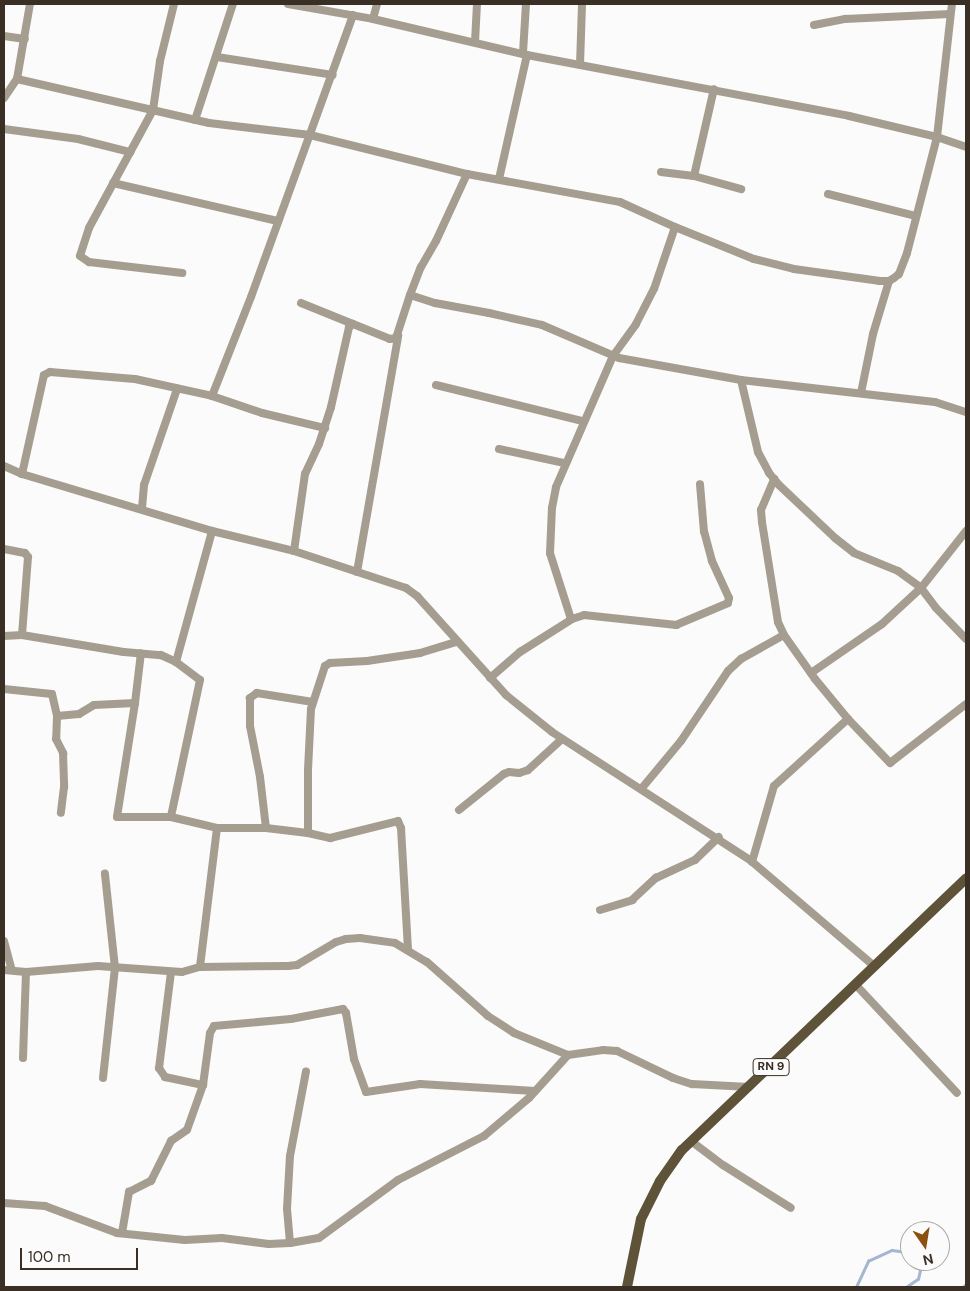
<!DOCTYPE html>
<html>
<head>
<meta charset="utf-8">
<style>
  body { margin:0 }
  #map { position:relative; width:970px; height:1291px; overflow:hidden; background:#fbfbfb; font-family:"DM Sans",sans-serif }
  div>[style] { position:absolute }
  .stream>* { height:2.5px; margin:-1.25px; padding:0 1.25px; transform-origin:1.25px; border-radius:1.25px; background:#a4b6d0 }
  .minor>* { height:8px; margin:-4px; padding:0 4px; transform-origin:4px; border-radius:4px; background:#a59e90 }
  .major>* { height:10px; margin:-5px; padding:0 5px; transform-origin:5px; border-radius:5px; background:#5e5239 }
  span { translate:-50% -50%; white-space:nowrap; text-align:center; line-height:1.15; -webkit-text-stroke:4px #fbfbfb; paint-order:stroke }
  .shield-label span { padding:1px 4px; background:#fbfbfb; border:1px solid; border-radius:4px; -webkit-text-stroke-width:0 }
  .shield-label { font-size:12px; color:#3a2f24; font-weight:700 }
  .frame { position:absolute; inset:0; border:5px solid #3a2f24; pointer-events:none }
  .north { position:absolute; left:900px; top:1221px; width:50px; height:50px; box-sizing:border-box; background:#fbfbfb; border:1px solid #aea9a5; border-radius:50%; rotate:167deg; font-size:14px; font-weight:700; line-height:20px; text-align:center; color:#3a2f24 }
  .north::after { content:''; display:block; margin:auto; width:18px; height:22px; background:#8c500f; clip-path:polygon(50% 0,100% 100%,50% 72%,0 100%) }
  .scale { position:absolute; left:20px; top:1248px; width:118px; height:22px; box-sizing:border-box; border:2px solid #3a2f24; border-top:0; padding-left:6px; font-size:15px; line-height:18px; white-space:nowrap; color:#3a2f24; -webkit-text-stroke:4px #fbfbfb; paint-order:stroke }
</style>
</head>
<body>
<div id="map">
  <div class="stream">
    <div style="left:856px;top:1287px;width:29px;rotate:-65deg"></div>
    <div style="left:868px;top:1261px;width:26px;rotate:-25deg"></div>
    <div style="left:892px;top:1250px;width:14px;rotate:8deg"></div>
    <div style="left:906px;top:1252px;width:6px;rotate:45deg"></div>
    <div style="left:906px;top:1287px;width:14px;rotate:-34deg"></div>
    <div style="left:918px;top:1279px;width:13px;rotate:-77deg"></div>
    <div style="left:921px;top:1266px;width:8px;rotate:-140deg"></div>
    <div style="left:963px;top:1287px;width:4px;rotate:-45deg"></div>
  </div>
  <div class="minor">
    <div style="left:174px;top:4px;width:59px;rotate:103.8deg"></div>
    <div style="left:160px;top:61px;width:49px;rotate:98.1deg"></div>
    <div style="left:153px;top:110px;width:134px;rotate:118.5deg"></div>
    <div style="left:89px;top:228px;width:29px;rotate:108deg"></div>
    <div style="left:80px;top:256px;width:11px;rotate:34deg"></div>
    <div style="left:89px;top:262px;width:94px;rotate:6.7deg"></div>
    <div style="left:288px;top:4px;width:86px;rotate:10deg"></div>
    <div style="left:373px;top:19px;width:158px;rotate:13.2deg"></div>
    <div style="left:527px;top:55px;width:328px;rotate:10.7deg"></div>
    <div style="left:849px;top:116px;width:90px;rotate:13.4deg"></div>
    <div style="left:937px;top:137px;width:31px;rotate:19deg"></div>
    <div style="left:373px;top:19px;width:16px;rotate:-75deg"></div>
    <div style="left:814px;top:25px;width:32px;rotate:-11deg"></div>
    <div style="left:845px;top:19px;width:105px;rotate:-2.7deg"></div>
    <div style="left:4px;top:36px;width:21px;rotate:8deg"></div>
    <div style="left:475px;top:42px;width:38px;rotate:-87deg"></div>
    <div style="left:523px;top:53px;width:49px;rotate:-86.5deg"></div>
    <div style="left:217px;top:57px;width:117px;rotate:8.8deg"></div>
    <div style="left:580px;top:65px;width:61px;rotate:-88.1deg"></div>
    <div style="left:17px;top:79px;width:197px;rotate:12.9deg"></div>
    <div style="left:209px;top:123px;width:102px;rotate:6.8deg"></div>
    <div style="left:310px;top:135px;width:162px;rotate:14deg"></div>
    <div style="left:467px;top:174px;width:156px;rotate:10.4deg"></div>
    <div style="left:620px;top:202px;width:60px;rotate:24.4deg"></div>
    <div style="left:4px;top:98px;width:23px;rotate:-56deg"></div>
    <div style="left:17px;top:79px;width:76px;rotate:-80.2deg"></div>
    <div style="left:195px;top:120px;width:122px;rotate:-71.9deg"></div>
    <div style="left:4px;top:129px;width:75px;rotate:7.7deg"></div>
    <div style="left:78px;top:139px;width:54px;rotate:14deg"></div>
    <div style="left:661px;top:172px;width:33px;rotate:7deg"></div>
    <div style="left:694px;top:176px;width:49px;rotate:15.5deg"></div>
    <div style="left:694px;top:176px;width:89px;rotate:-77.1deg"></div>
    <div style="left:499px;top:179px;width:127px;rotate:-77.3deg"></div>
    <div style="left:113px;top:183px;width:169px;rotate:13deg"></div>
    <div style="left:828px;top:194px;width:91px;rotate:14deg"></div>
    <div style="left:410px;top:295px;width:30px;rotate:-69deg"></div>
    <div style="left:421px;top:267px;width:30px;rotate:-60deg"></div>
    <div style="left:436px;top:241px;width:74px;rotate:-65.2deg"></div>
    <div style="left:301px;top:303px;width:56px;rotate:22deg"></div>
    <div style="left:741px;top:380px;width:74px;rotate:76.7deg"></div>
    <div style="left:758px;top:452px;width:24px;rotate:62deg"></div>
    <div style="left:769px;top:473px;width:16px;rotate:50deg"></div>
    <div style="left:779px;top:485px;width:77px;rotate:43.4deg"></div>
    <div style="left:835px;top:538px;width:24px;rotate:38deg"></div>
    <div style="left:854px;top:553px;width:48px;rotate:22.2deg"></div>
    <div style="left:898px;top:571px;width:29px;rotate:36deg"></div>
    <div style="left:921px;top:588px;width:25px;rotate:53deg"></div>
    <div style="left:936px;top:608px;width:43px;rotate:45.9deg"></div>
    <div style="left:436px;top:385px;width:151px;rotate:13.8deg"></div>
    <div style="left:861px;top:393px;width:60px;rotate:-78.5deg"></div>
    <div style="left:873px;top:334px;width:55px;rotate:-73.2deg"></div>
    <div style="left:212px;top:396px;width:106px;rotate:-68.5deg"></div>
    <div style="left:251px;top:297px;width:300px;rotate:-70.1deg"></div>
    <div style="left:499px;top:449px;width:66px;rotate:12.2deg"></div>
    <div style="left:4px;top:466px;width:20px;rotate:24deg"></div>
    <div style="left:22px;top:474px;width:198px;rotate:16.7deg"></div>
    <div style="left:212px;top:531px;width:84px;rotate:13.7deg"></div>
    <div style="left:294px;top:551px;width:118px;rotate:18.3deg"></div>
    <div style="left:406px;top:588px;width:14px;rotate:36deg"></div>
    <div style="left:417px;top:596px;width:133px;rotate:48deg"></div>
    <div style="left:506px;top:695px;width:59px;rotate:38.8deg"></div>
    <div style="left:552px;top:732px;width:236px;rotate:32.9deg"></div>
    <div style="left:750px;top:860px;width:163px;rotate:40.5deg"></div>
    <div style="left:22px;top:474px;width:101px;rotate:-77.5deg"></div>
    <div style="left:44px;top:375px;width:7px;rotate:-27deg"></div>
    <div style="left:50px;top:372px;width:85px;rotate:4.7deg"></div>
    <div style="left:135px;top:379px;width:79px;rotate:12.4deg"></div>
    <div style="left:212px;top:396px;width:53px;rotate:18.8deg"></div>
    <div style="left:262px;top:413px;width:65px;rotate:13.4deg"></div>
    <div style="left:142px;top:508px;width:23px;rotate:-85deg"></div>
    <div style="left:144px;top:485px;width:102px;rotate:-71deg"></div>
    <div style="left:4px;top:549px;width:21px;rotate:11deg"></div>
    <div style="left:25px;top:553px;width:5px;rotate:53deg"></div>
    <div style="left:28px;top:557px;width:78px;rotate:94.4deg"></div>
    <div style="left:294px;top:551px;width:78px;rotate:-81.9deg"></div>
    <div style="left:305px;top:474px;width:33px;rotate:-65deg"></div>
    <div style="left:319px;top:444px;width:39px;rotate:-72deg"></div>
    <div style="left:331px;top:407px;width:82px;rotate:-77.3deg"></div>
    <div style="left:349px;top:327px;width:5px;rotate:-37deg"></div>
    <div style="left:353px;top:324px;width:40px;rotate:22deg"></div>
    <div style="left:390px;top:339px;width:6px;rotate:-9deg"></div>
    <div style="left:396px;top:338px;width:45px;rotate:-72deg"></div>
    <div style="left:410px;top:295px;width:26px;rotate:18deg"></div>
    <div style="left:435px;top:303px;width:55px;rotate:10.5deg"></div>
    <div style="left:489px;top:313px;width:54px;rotate:12.8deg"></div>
    <div style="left:542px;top:325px;width:84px;rotate:23.2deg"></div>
    <div style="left:619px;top:358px;width:124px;rotate:10.2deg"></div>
    <div style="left:741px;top:380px;width:195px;rotate:6.5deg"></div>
    <div style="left:935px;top:402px;width:33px;rotate:18deg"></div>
    <div style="left:357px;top:572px;width:240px;rotate:-80.1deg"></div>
    <div style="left:571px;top:619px;width:69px;rotate:-107.7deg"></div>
    <div style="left:550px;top:553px;width:45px;rotate:-87.5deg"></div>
    <div style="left:552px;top:508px;width:21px;rotate:-79deg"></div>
    <div style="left:556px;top:487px;width:143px;rotate:-66.5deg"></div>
    <div style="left:613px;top:356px;width:39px;rotate:-54deg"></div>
    <div style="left:636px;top:324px;width:39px;rotate:-63deg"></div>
    <div style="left:654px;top:289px;width:65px;rotate:-71.3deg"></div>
    <div style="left:675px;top:227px;width:85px;rotate:22.1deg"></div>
    <div style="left:754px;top:259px;width:41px;rotate:14deg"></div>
    <div style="left:794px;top:269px;width:87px;rotate:7.9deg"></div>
    <div style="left:880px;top:281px;width:9px"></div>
    <div style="left:889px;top:281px;width:6px;rotate:-31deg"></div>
    <div style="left:894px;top:278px;width:6px;rotate:-39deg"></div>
    <div style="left:899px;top:274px;width:22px;rotate:-69deg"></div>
    <div style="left:907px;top:253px;width:120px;rotate:-75.5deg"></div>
    <div style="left:937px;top:137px;width:134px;rotate:-83.6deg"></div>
    <div style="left:4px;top:636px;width:18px;rotate:-3deg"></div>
    <div style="left:22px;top:635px;width:103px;rotate:9.5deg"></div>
    <div style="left:124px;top:652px;width:37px;rotate:5deg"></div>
    <div style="left:161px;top:655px;width:17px;rotate:25deg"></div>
    <div style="left:176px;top:662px;width:136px;rotate:-74.6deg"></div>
    <div style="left:176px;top:662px;width:30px;rotate:37deg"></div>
    <div style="left:200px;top:680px;width:140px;rotate:102deg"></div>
    <div style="left:171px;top:817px;width:47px;rotate:13.4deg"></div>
    <div style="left:217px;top:828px;width:140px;rotate:97deg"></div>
    <div style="left:811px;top:673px;width:86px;rotate:-34.6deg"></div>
    <div style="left:882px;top:624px;width:53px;rotate:-42.7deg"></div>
    <div style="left:921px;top:588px;width:73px;rotate:-51.7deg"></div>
    <div style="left:490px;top:678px;width:40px;rotate:-41deg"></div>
    <div style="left:520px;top:652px;width:62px;rotate:-32.4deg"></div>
    <div style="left:572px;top:619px;width:13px;rotate:-18deg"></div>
    <div style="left:584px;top:615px;width:93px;rotate:6.2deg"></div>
    <div style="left:676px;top:625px;width:56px;rotate:-22.9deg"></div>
    <div style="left:728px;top:603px;width:5px;rotate:-79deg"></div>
    <div style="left:729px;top:598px;width:41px;rotate:-114.7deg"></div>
    <div style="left:712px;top:561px;width:30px;rotate:-105deg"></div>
    <div style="left:704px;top:532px;width:48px;rotate:-94.8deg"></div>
    <div style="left:4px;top:689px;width:48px;rotate:5.9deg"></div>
    <div style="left:52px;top:694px;width:23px;rotate:77deg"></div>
    <div style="left:57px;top:716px;width:22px;rotate:-5deg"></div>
    <div style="left:79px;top:714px;width:17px;rotate:-31deg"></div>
    <div style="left:94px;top:705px;width:41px;rotate:-2.8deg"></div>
    <div style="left:135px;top:703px;width:50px;rotate:-83.2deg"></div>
    <div style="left:313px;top:702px;width:57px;rotate:-170.9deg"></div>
    <div style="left:257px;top:693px;width:9px;rotate:144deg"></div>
    <div style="left:250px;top:698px;width:28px;rotate:90deg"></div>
    <div style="left:250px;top:726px;width:52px;rotate:78.9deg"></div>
    <div style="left:260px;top:777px;width:51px;rotate:83.3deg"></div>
    <div style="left:266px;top:828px;width:42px;rotate:6.8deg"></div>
    <div style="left:308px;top:833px;width:23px;rotate:13deg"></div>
    <div style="left:330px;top:838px;width:70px;rotate:-14deg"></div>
    <div style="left:398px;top:821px;width:8px;rotate:67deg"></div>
    <div style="left:401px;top:828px;width:121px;rotate:86.7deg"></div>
    <div style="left:135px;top:703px;width:115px;rotate:99deg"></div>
    <div style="left:117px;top:817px;width:54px"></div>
    <div style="left:57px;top:716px;width:23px;rotate:92deg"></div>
    <div style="left:56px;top:739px;width:16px;rotate:63deg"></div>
    <div style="left:63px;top:753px;width:34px;rotate:88deg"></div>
    <div style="left:64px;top:787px;width:26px;rotate:97deg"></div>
    <div style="left:848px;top:719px;width:61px;rotate:46.3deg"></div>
    <div style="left:890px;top:763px;width:96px;rotate:-37.8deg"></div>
    <div style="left:642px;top:788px;width:61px;rotate:-50.3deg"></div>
    <div style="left:681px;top:741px;width:84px;rotate:-56.1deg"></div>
    <div style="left:728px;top:671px;width:18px;rotate:-43deg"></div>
    <div style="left:741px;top:659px;width:49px;rotate:-29.2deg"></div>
    <div style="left:459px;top:810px;width:58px;rotate:-38.7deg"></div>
    <div style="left:504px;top:774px;width:5px;rotate:-22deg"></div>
    <div style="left:509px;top:772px;width:10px;rotate:6deg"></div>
    <div style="left:519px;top:773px;width:9px;rotate:-18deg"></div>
    <div style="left:528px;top:770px;width:46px;rotate:-42.4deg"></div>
    <div style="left:217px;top:828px;width:49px"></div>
    <div style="left:308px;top:833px;width:63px;rotate:-90deg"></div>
    <div style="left:308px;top:770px;width:61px;rotate:-87.2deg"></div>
    <div style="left:311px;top:709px;width:45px;rotate:-72deg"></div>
    <div style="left:325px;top:666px;width:6px;rotate:-31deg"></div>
    <div style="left:330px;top:663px;width:37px;rotate:-3deg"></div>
    <div style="left:367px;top:661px;width:54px;rotate:-8.6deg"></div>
    <div style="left:420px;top:653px;width:38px;rotate:-17deg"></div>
    <div style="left:752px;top:862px;width:79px;rotate:-73.9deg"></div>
    <div style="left:774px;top:786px;width:100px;rotate:-42.2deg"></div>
    <div style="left:848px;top:719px;width:52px;rotate:-129.5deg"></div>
    <div style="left:815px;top:679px;width:54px;rotate:-125.2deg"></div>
    <div style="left:784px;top:635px;width:14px;rotate:-115deg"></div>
    <div style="left:778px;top:622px;width:101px;rotate:-99.1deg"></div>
    <div style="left:762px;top:522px;width:12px;rotate:-95deg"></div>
    <div style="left:761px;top:510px;width:34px;rotate:-67deg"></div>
    <div style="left:600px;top:910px;width:34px;rotate:-17deg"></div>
    <div style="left:632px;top:900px;width:33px;rotate:-43deg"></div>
    <div style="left:656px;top:878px;width:43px;rotate:-24.8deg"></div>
    <div style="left:695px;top:860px;width:33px;rotate:-44deg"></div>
    <div style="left:4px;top:941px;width:30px;rotate:75deg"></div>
    <div style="left:4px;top:970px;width:22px;rotate:5deg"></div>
    <div style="left:26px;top:972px;width:72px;rotate:-4.8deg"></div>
    <div style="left:98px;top:966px;width:84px;rotate:4.1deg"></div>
    <div style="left:182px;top:972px;width:19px;rotate:-16deg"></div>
    <div style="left:200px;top:967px;width:88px;rotate:-0.7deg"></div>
    <div style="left:288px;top:966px;width:9px;rotate:-6deg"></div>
    <div style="left:297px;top:965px;width:45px;rotate:-30.5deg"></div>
    <div style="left:336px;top:942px;width:10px;rotate:-17deg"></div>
    <div style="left:346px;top:939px;width:14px;rotate:-4deg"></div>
    <div style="left:360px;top:938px;width:35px;rotate:8deg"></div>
    <div style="left:395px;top:943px;width:37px;rotate:31deg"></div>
    <div style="left:427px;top:962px;width:81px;rotate:41.5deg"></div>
    <div style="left:488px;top:1016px;width:31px;rotate:33deg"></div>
    <div style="left:514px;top:1033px;width:58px;rotate:22.2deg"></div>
    <div style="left:171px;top:972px;width:97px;rotate:97.1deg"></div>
    <div style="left:159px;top:1068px;width:11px;rotate:56deg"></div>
    <div style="left:165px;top:1077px;width:39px;rotate:12deg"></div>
    <div style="left:203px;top:1085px;width:52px;rotate:-82.3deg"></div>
    <div style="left:210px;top:1033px;width:8px;rotate:-60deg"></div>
    <div style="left:214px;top:1026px;width:77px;rotate:-5.2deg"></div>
    <div style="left:291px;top:1019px;width:53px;rotate:-10.9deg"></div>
    <div style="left:343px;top:1009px;width:5px;rotate:53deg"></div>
    <div style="left:346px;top:1013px;width:47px;rotate:80.1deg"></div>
    <div style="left:354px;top:1059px;width:35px;rotate:70deg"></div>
    <div style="left:366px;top:1092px;width:55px;rotate:-8.4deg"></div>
    <div style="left:420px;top:1084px;width:115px;rotate:3.5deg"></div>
    <div style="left:855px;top:984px;width:149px;rotate:46.9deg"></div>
    <div style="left:23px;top:1058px;width:86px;rotate:-88deg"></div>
    <div style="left:103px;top:1078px;width:111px;rotate:-83.8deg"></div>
    <div style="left:115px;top:968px;width:95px;rotate:-96.1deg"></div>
    <div style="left:691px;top:1141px;width:40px;rotate:37deg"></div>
    <div style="left:723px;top:1165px;width:80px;rotate:32.3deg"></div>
    <div style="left:4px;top:1203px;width:41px;rotate:4.2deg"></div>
    <div style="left:45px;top:1206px;width:77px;rotate:20.6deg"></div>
    <div style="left:117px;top:1233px;width:68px;rotate:5.9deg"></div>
    <div style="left:185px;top:1240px;width:37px;rotate:-3deg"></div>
    <div style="left:222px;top:1238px;width:47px;rotate:7.3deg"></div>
    <div style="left:269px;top:1244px;width:21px;rotate:-3deg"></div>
    <div style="left:290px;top:1243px;width:29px;rotate:-10deg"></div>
    <div style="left:319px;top:1238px;width:98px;rotate:-36.3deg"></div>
    <div style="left:398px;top:1180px;width:97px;rotate:-27.1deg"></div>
    <div style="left:484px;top:1136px;width:59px;rotate:-40.2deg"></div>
    <div style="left:529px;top:1098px;width:58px;rotate:-47.8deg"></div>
    <div style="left:568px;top:1055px;width:35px;rotate:-8deg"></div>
    <div style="left:603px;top:1050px;width:14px;rotate:4deg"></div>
    <div style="left:617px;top:1051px;width:62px;rotate:25.7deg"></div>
    <div style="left:673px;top:1078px;width:20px;rotate:18deg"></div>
    <div style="left:692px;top:1084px;width:57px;rotate:3deg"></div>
    <div style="left:122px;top:1233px;width:42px;rotate:-80.3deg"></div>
    <div style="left:129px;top:1192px;width:25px;rotate:-27deg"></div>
    <div style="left:151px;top:1181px;width:45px;rotate:-63.4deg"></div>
    <div style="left:171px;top:1141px;width:19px;rotate:-35deg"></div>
    <div style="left:187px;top:1130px;width:48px;rotate:-70.4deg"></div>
    <div style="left:290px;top:1243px;width:34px;rotate:-95deg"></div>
    <div style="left:287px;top:1209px;width:53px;rotate:-86.8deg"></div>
    <div style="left:290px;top:1156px;width:86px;rotate:-79.3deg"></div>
  </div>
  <div class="major">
    <div style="left:627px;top:1287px;width:69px;rotate:-78.4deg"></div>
    <div style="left:641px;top:1219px;width:42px;rotate:-63.4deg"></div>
    <div style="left:660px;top:1181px;width:38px;rotate:-55deg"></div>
    <div style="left:682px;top:1150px;width:393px;rotate:-43.7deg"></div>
  </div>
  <div class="shield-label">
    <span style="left:771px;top:1067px">RN 9</span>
  </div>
  <div class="frame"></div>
  <div class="north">N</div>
  <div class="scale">100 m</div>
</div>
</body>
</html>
